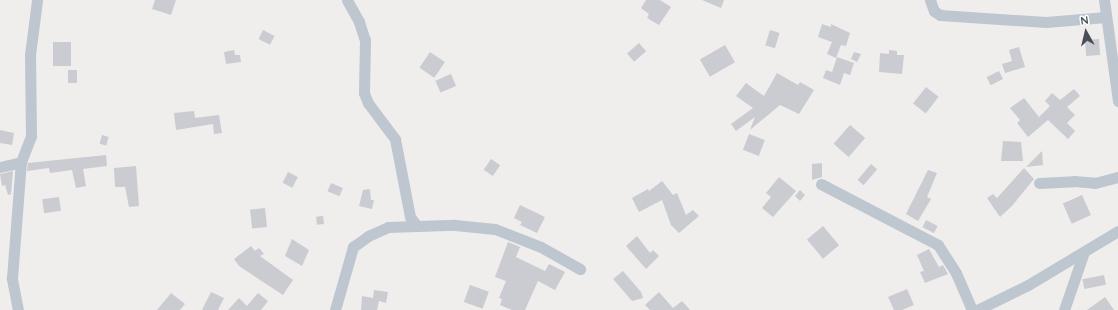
<!DOCTYPE html>
<html>
<head>
<meta charset="utf-8">
<style>
  body { margin:0 }
  #map { position:relative; width:1118px; height:310px; overflow:hidden; background:#f0eded; font-family:Quicksand,sans-serif }
  div>[style] { position:absolute }
  .building>* { inset:0; background:#caccd2; transform-origin:0 0 }
  .minor>* { height:11px; margin:-5.5px; padding:0 5.5px; transform-origin:5.5px; border-radius:5.5px; background:#bec6cf }
  span { translate:-50% -50%; white-space:nowrap; text-align:center; line-height:1.15; -webkit-text-stroke:3px #fff; paint-order:stroke }
  .north { position:absolute; left:1066px; top:12px; width:40px; height:40px; -webkit-text-stroke:3px #fff; paint-order:stroke; rotate:352deg; font-size:11px; font-weight:700; line-height:16px; text-align:center; color:#464f59 }
  .north::after { content:''; display:block; margin:auto; width:14px; height:18px; background:#464f59; clip-path:polygon(50% 0,100% 100%,50% 72%,0 100%) }
</style>
</head>
<body>
<div id="map">
  <div class="building">
    <div style="clip-path:polygon(155px 0,176px 0,171px 15px,152px 9px)"></div>
    <div style="clip-path:polygon(646px 0,660px 0,671px 7px,659px 25px,647px 18px,649px 14px,641px 8px)"></div>
    <div style="clip-path:polygon(702px 0,724px 0,721px 8px)"></div>
    <div style="clip-path:polygon(822px 24px,831px 27px,831px 24px,850px 33px,846px 46px,841px 45px,836px 58px,827px 54px,832px 42px,818px 37px)"></div>
    <div style="left:263px;top:30px;width:13px;height:10px;rotate:27deg"></div>
    <div style="left:770px;top:30px;width:10px;height:16px;rotate:17deg"></div>
    <div style="left:1099px;top:39px;width:16px;height:14px;rotate:86deg"></div>
    <div style="left:53px;top:42px;width:18px;height:24px"></div>
    <div style="left:639px;top:43px;width:11px;height:16px;rotate:49deg"></div>
    <div style="left:725px;top:45px;width:20px;height:29px;rotate:60deg"></div>
    <div style="clip-path:polygon(1019px 47px,1025px 67px,1005px 73px,1002px 64px,1012px 61px,1009px 50px)"></div>
    <div style="clip-path:polygon(234px 50px,235px 55px,240px 55px,241px 62px,226px 64px,224px 52px)"></div>
    <div style="clip-path:polygon(889px 50px,897px 51px,897px 55px,904px 55px,902px 74px,879px 72px,880px 53px,889px 54px)"></div>
    <div style="left:430px;top:52px;width:18px;height:19px;rotate:34deg"></div>
    <div style="clip-path:polygon(854px 52px,861px 54px,857px 62px,851px 59px)"></div>
    <div style="clip-path:polygon(837px 57px,854px 63px,850px 75px,844px 73px,840px 85px,823px 78px,826px 70px,832px 72px)"></div>
    <div style="left:68px;top:70px;width:9px;height:13px"></div>
    <div style="left:999px;top:71px;width:9px;height:14px;rotate:63deg"></div>
    <div style="clip-path:polygon(777px 73px,798px 85px,800px 82px,814px 90px,799px 114px,780px 105px,750px 130px,755px 117px,736px 131px,731px 124px,753px 108px,736px 96px,746px 83px,764px 96px)"></div>
    <div style="left:451px;top:74px;width:13px;height:17px;rotate:67deg"></div>
    <div style="left:926px;top:87px;width:16px;height:21px;rotate:38deg"></div>
    <div style="clip-path:polygon(1074px 89px,1080px 96px,1067px 107px,1075px 115px,1067px 123px,1075px 131px,1068px 139px,1048px 120px,1028px 137px,1017px 123px,1020px 120px,1010px 108px,1024px 98px,1039px 117px,1050px 106px,1045px 101px,1052px 93px,1060px 100px)"></div>
    <div style="clip-path:polygon(194px 111px,195px 118px,219px 115px,222px 133px,214px 134px,213px 124px,176px 130px,174px 113px)"></div>
    <div style="left:850px;top:125px;width:20px;height:25px;rotate:41deg"></div>
    <div style="clip-path:polygon(0 130px,14px 133px,12px 145px,0 143px)"></div>
    <div style="left:749px;top:134px;width:17px;height:17px;rotate:21deg"></div>
    <div style="left:102px;top:135px;width:7px;height:9px;rotate:16deg"></div>
    <div style="clip-path:polygon(1003px 141px,1021px 142px,1023px 161px,1001px 161px)"></div>
    <div style="clip-path:polygon(1042px 151px,1043px 165px,1026px 167px)"></div>
    <div style="clip-path:polygon(106px 155px,107px 166px,83px 169px,86px 186px,76px 188px,72px 170px,50px 173px,49px 168px,27px 171px,28px 163px)"></div>
    <div style="left:491px;top:159px;width:11px;height:13px;rotate:34deg"></div>
    <div style="clip-path:polygon(822px 163px,822px 177px,812px 180px,812px 164px)"></div>
    <div style="left:871px;top:164px;width:8px;height:21px;rotate:40deg"></div>
    <div style="clip-path:polygon(136px 166px,139px 206px,129px 207px,125px 187px,115px 187px,114px 168px)"></div>
    <div style="clip-path:polygon(1024px 168px,1034px 179px,1012px 206px,1000px 217px,987px 198px,993px 194px,997px 198px)"></div>
    <div style="clip-path:polygon(928px 170px,937px 173px,927px 197px,931px 199px,918px 221px,906px 214px)"></div>
    <div style="clip-path:polygon(13px 171px,11px 194px,8px 195px,5px 185px,2px 186px,0 174px)"></div>
    <div style="left:288px;top:172px;width:11px;height:12px;rotate:27deg"></div>
    <div style="clip-path:polygon(779px 177px,796px 191px,773px 217px,762px 208px,771px 197px,766px 193px)"></div>
    <div style="clip-path:polygon(662px 181px,673px 195px,677px 193px,686px 215px,693px 210px,699px 216px,679px 233px,671px 225px,662px 200px,639px 212px,632px 198px,648px 189px,649px 191px)"></div>
    <div style="left:331px;top:183px;width:13px;height:9px;rotate:23deg"></div>
    <div style="clip-path:polygon(370px 189px,371px 200px,374px 200px,372px 209px,359px 206px,363px 190px)"></div>
    <div style="clip-path:polygon(800px 190px,805px 195px,800px 201px,795px 196px)"></div>
    <div style="left:1082px;top:195px;width:22px;height:21px;rotate:66deg"></div>
    <div style="left:59px;top:197px;width:14px;height:17px;rotate:82deg"></div>
    <div style="clip-path:polygon(520px 205px,545px 217px,537px 233px,520px 225px,522px 222px,514px 218px)"></div>
    <div style="left:265px;top:208px;width:19px;height:15px;rotate:84deg"></div>
    <div style="left:323px;top:216px;width:8px;height:7px;rotate:83deg"></div>
    <div style="left:926px;top:220px;width:13px;height:8px;rotate:27deg"></div>
    <div style="left:823px;top:226px;width:25px;height:21px;rotate:50deg"></div>
    <div style="clip-path:polygon(637px 236px,650px 253px,653px 250px,659px 256px,646px 269px,626px 246px)"></div>
    <div style="clip-path:polygon(292px 239px,309px 250px,302px 266px,285px 256px)"></div>
    <div style="clip-path:polygon(508px 242px,520px 247px,516px 257px,545px 271px,549px 264px,565px 272px,555px 290px,538px 281px,525px 310px,512px 310px,500px 305px,502px 299px,499px 298px,506px 281px,495px 277px)"></div>
    <div style="clip-path:polygon(251px 246px,255px 251px,259px 248px,264px 254px,260px 256px,293px 280px,283px 295px,239px 266px,234px 259px)"></div>
    <div style="clip-path:polygon(929px 249px,939px 267px,943px 265px,948px 274px,925px 283px,920px 272px,924px 271px,917px 255px)"></div>
    <div style="clip-path:polygon(623px 271px,641px 292px,643px 298px,632px 301px,613px 279px)"></div>
    <div style="left:1104px;top:275px;width:10px;height:22px;rotate:79deg"></div>
    <div style="left:470px;top:285px;width:20px;height:18px;rotate:20deg"></div>
    <div style="clip-path:polygon(907px 289px,914px 305px,902px 310px,894px 310px,888px 297px)"></div>
    <div style="clip-path:polygon(374px 290px,388px 292px,386px 303px,379px 301px,377px 310px,361px 310px,362px 296px,373px 298px)"></div>
    <div style="clip-path:polygon(211px 292px,224px 298px,218px 310px,202px 310px)"></div>
    <div style="clip-path:polygon(659px 292px,673px 308px,682px 301px,690px 310px,650px 310px,645px 305px)"></div>
    <div style="clip-path:polygon(171px 293px,185px 304px,180px 310px,157px 310px)"></div>
    <div style="clip-path:polygon(258px 293px,268px 301px,261px 310px,228px 310px,239px 298px,247px 306px)"></div>
    <div style="clip-path:polygon(1105px 297px,1114px 310px,1087px 310px)"></div>
  </div>
  <div class="minor">
    <div style="left:347px;top:0;width:25px;rotate:61deg"></div>
    <div style="left:359px;top:22px;width:19px;rotate:72deg"></div>
    <div style="left:365px;top:40px;width:53px;rotate:91.1deg"></div>
    <div style="left:364px;top:93px;width:11px;rotate:68deg"></div>
    <div style="left:368px;top:103px;width:45px;rotate:53.1deg"></div>
    <div style="left:395px;top:139px;width:79px;rotate:79.1deg"></div>
    <div style="left:410px;top:217px;width:11px;rotate:52deg"></div>
    <div style="left:417px;top:226px;width:38px;rotate:-2deg"></div>
    <div style="left:455px;top:225px;width:40px;rotate:5.7deg"></div>
    <div style="left:495px;top:229px;width:49px;rotate:21.4deg"></div>
    <div style="left:541px;top:247px;width:45px;rotate:29.4deg"></div>
    <div style="left:930px;top:0;width:12px;rotate:70deg"></div>
    <div style="left:934px;top:11px;width:7px;rotate:34deg"></div>
    <div style="left:940px;top:15px;width:106px;rotate:3.8deg"></div>
    <div style="left:1046px;top:22px;width:60px;rotate:-4.8deg"></div>
    <div style="left:1104px;top:0;width:102px;rotate:82.1deg"></div>
    <div style="left:0;top:167px;width:22px;rotate:-13deg"></div>
    <div style="left:1039px;top:183px;width:35px;rotate:-3deg"></div>
    <div style="left:1074px;top:181px;width:21px;rotate:5deg"></div>
    <div style="left:1095px;top:183px;width:24px;rotate:-15deg"></div>
    <div style="left:821px;top:184px;width:132px;rotate:27.5deg"></div>
    <div style="left:938px;top:245px;width:33px;rotate:57deg"></div>
    <div style="left:956px;top:273px;width:40px;rotate:66.6deg"></div>
    <div style="left:18px;top:310px;width:33px;rotate:-101deg"></div>
    <div style="left:12px;top:278px;width:116px;rotate:-85.6deg"></div>
    <div style="left:21px;top:162px;width:28px;rotate:-69deg"></div>
    <div style="left:31px;top:136px;width:81px;rotate:-90.7deg"></div>
    <div style="left:30px;top:55px;width:55px;rotate:-82.7deg"></div>
    <div style="left:335px;top:310px;width:66px;rotate:-74.1deg"></div>
    <div style="left:353px;top:247px;width:19px;rotate:-36deg"></div>
    <div style="left:368px;top:236px;width:22px;rotate:-24deg"></div>
    <div style="left:388px;top:227px;width:29px;rotate:-2deg"></div>
    <div style="left:977px;top:310px;width:57px;rotate:-26.1deg"></div>
    <div style="left:1028px;top:285px;width:105px;rotate:-31deg"></div>
    <div style="left:1064px;top:310px;width:61px;rotate:-71deg"></div>
  </div>
  <div class="north">N</div>
</div>
</body>
</html>
